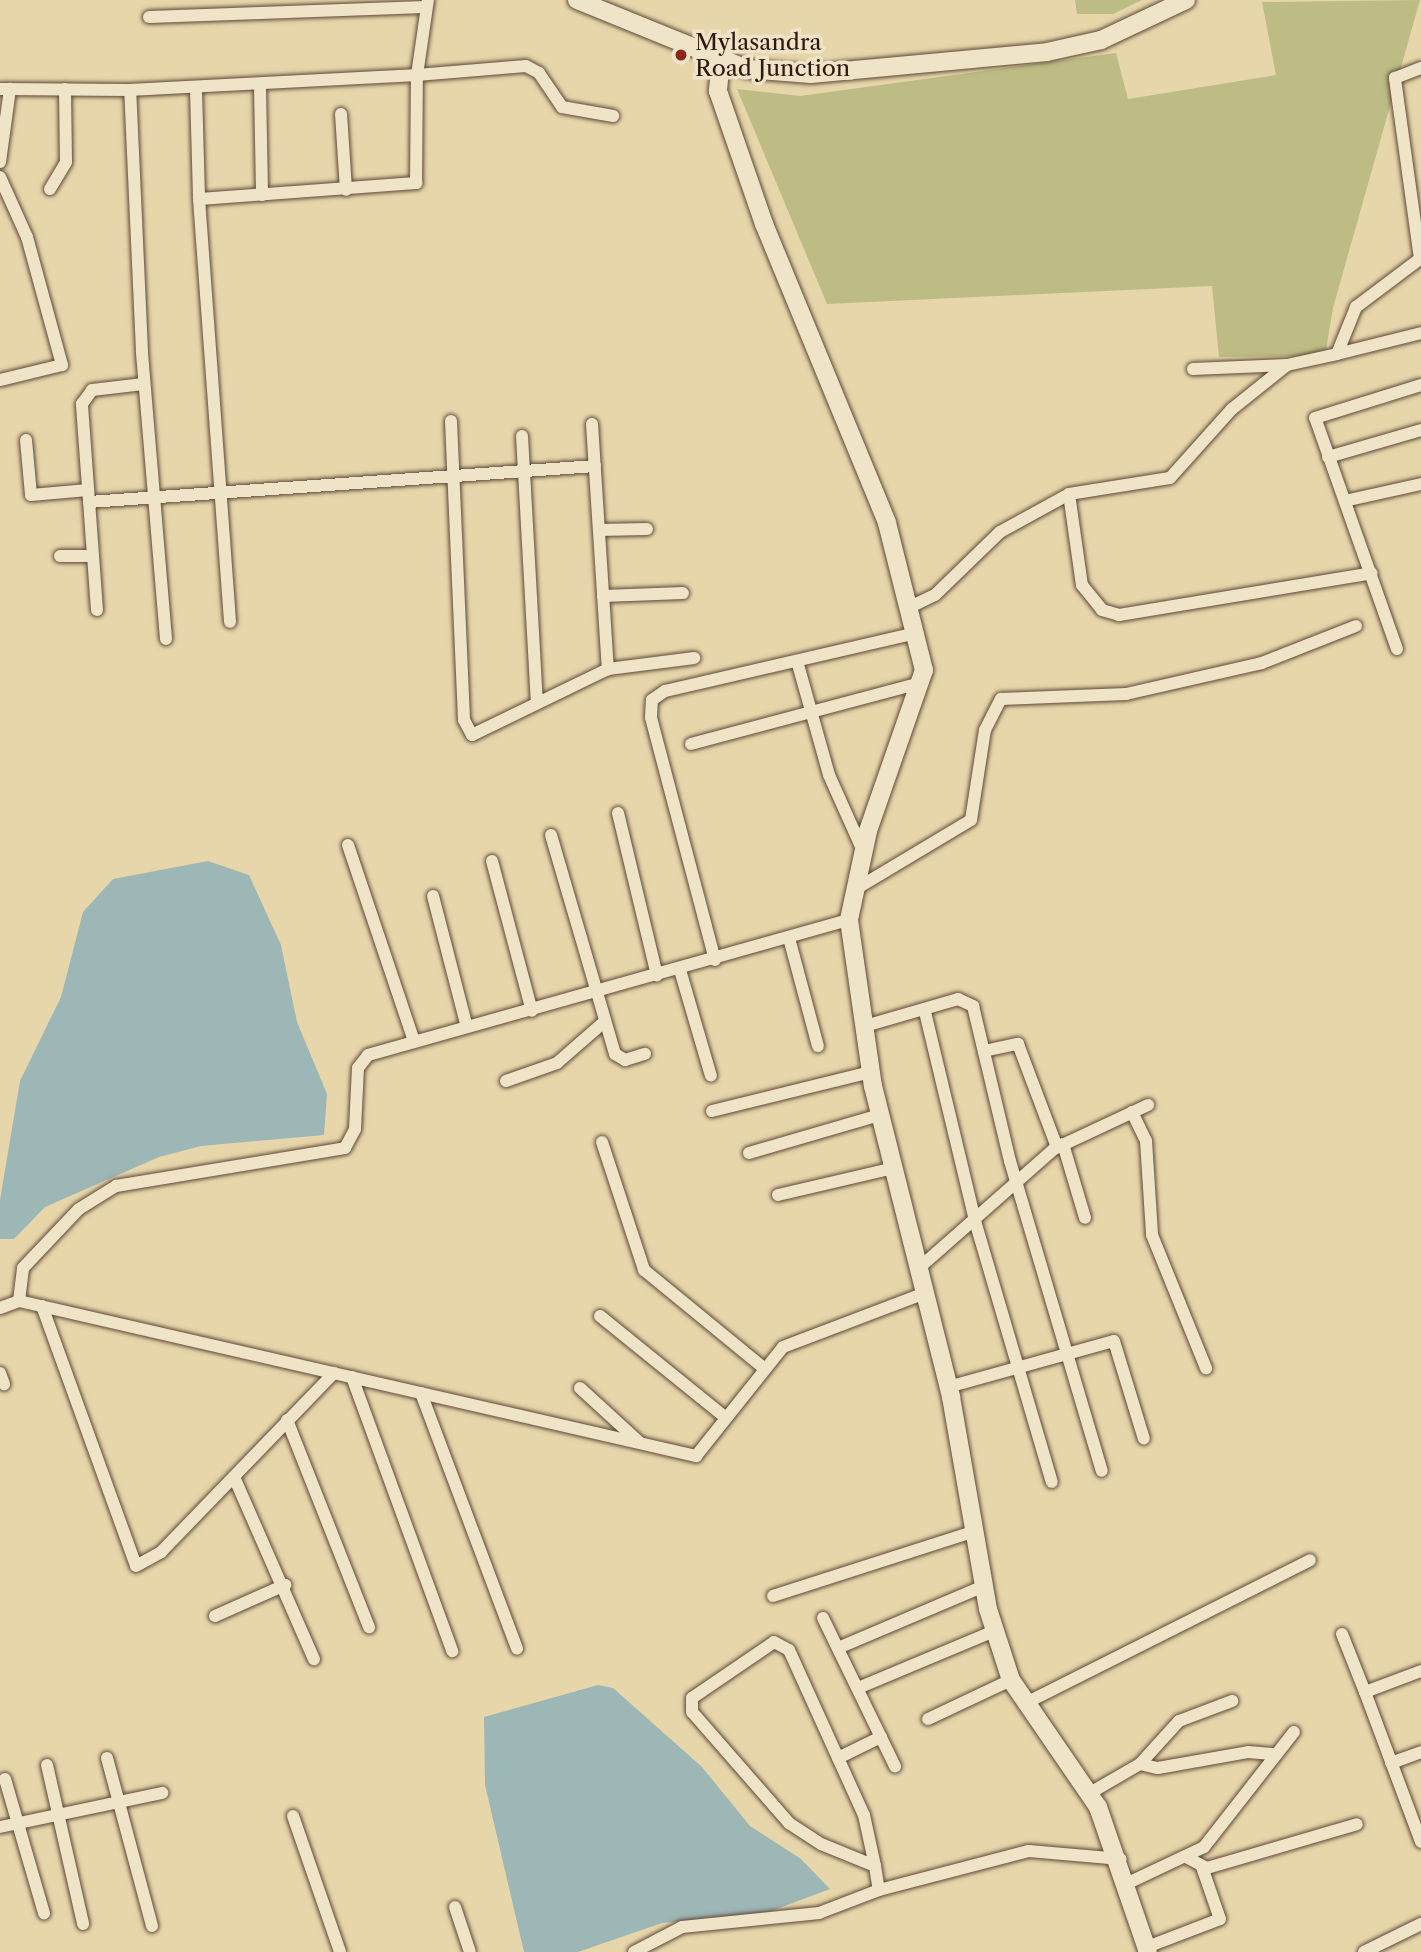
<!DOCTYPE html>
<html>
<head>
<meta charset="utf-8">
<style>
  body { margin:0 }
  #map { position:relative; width:1421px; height:1952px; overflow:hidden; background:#e8d6ab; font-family:"Libre Caslon Text",serif }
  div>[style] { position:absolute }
  .green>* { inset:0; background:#bcbc84 }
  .water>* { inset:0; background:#9db6b6 }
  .roads { filter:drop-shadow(0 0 2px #5c4836) drop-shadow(0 0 2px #5c4836) }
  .street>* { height:12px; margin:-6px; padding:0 6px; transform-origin:6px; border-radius:6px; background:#f0e4c8 }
  .secondary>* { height:18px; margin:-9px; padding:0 9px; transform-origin:9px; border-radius:9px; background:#f0e4c8 }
  .dots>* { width:19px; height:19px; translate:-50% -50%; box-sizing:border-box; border:4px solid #f0e4c8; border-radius:50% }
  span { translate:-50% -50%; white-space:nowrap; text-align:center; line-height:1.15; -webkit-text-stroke:7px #f0e4c8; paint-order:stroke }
  .poi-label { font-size:23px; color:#2e180f }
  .left { translate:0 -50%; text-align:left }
</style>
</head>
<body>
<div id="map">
  <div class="green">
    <div style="clip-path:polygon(1075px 0,1142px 0,1113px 14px,1077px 14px)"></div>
    <div style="clip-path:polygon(1420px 0,1333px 308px,1325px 356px,1219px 357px,1212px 286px,827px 304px,737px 89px,800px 96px,1116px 53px,1128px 99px,1276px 75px,1262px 2px)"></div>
  </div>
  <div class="water">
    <div style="clip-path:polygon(208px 861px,249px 875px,281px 945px,297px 1022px,327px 1094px,324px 1135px,201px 1146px,159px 1157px,45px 1207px,14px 1239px,0 1239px,0 1200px,20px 1081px,61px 997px,83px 912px,113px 879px)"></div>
    <div style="clip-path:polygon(598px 1685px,613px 1688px,702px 1767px,750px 1826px,801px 1859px,830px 1889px,766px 1913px,662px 1923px,578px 1952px,524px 1952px,485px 1785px,484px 1717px)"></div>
  </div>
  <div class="roads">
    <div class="street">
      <div style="left:149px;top:17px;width:277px;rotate:-2.1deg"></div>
      <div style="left:260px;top:87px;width:108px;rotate:88.9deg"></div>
      <div style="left:0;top:89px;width:130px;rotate:0.4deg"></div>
      <div style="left:196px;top:90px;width:109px;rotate:88.4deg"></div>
      <div style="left:199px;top:199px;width:218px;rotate:-4.2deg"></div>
      <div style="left:416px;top:183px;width:108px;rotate:-89.5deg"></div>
      <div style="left:417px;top:75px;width:109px;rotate:-4.7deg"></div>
      <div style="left:526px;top:66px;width:15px;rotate:28deg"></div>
      <div style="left:539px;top:73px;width:41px;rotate:55.9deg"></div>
      <div style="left:562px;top:107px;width:52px;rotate:10deg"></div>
      <div style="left:341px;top:114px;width:76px;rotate:86.2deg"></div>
      <div style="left:0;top:162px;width:74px;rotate:-82.2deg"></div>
      <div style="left:0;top:177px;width:66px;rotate:65.8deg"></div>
      <div style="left:27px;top:237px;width:133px;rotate:74.7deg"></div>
      <div style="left:62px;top:365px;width:64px;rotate:166.4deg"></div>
      <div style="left:50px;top:189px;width:31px;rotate:-59deg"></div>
      <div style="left:66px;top:162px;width:73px;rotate:-90.8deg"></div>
      <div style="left:199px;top:199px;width:424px;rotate:85.8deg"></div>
      <div style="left:1420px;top:259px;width:183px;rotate:-97.9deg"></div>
      <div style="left:1395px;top:78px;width:28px;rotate:-21deg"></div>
      <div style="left:1337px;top:354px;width:87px;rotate:-14deg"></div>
      <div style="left:1193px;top:369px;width:94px;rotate:-2.4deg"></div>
      <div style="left:451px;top:421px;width:299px;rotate:87.5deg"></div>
      <div style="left:464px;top:720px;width:17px;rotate:62deg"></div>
      <div style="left:472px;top:735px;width:151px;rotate:-25.9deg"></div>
      <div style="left:608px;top:669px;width:87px;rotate:-7.3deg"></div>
      <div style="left:592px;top:424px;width:246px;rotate:86.3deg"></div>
      <div style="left:522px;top:436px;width:265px;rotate:86.8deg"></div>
      <div style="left:26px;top:440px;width:55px;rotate:84.8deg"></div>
      <div style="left:31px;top:495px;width:57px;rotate:-5deg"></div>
      <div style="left:1328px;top:457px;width:97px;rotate:-16.2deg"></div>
      <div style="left:1069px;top:494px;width:92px;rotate:81.9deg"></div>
      <div style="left:1082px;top:585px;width:32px;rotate:51deg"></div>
      <div style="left:1102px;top:610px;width:18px;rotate:16deg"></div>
      <div style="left:1119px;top:615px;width:256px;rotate:-9.4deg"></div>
      <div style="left:1349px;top:500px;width:74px;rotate:-12.5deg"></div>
      <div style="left:89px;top:502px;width:507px;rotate:-4.07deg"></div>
      <div style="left:599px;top:530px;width:48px;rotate:-1.2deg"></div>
      <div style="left:60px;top:556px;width:33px"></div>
      <div style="left:603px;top:596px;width:80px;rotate:-2.1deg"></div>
      <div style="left:912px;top:606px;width:25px;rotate:-26deg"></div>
      <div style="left:935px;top:595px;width:91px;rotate:-44.1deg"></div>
      <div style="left:1000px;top:532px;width:79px;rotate:-28.8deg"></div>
      <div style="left:1069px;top:494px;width:102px;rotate:-9deg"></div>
      <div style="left:1170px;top:478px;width:93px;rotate:-48.1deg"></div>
      <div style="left:1232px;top:409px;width:70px;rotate:-38.7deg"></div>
      <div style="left:1287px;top:365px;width:51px;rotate:-12.4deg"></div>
      <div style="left:1337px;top:354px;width:51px;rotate:-68deg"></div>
      <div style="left:1356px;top:307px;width:81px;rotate:-37deg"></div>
      <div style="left:97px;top:610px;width:207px;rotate:-94.2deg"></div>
      <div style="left:82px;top:404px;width:17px;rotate:-54deg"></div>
      <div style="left:92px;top:390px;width:52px;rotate:-6.6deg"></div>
      <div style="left:166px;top:639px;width:289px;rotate:-94.8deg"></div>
      <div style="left:142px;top:351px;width:261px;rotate:-92.6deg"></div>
      <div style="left:130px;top:90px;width:287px;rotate:-3deg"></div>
      <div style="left:417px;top:75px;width:76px;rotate:-81.7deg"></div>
      <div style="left:1397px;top:649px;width:245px;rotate:-109.5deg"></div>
      <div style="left:1315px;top:418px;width:111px;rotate:-17.3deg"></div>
      <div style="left:797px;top:661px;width:118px;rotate:74.3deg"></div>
      <div style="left:829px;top:775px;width:83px;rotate:65.9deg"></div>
      <div style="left:691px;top:744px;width:237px;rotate:-14.9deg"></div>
      <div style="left:618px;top:813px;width:167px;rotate:76.5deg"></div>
      <div style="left:551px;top:835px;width:228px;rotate:73.7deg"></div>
      <div style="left:615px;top:1054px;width:12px;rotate:31deg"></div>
      <div style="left:625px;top:1060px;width:21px;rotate:-17deg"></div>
      <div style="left:348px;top:845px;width:207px;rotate:71.4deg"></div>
      <div style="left:492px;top:861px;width:155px;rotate:75.1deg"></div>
      <div style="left:854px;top:890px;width:136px;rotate:-30.9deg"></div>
      <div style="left:971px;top:820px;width:91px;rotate:-81.2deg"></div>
      <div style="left:985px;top:730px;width:35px;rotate:-63deg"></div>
      <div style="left:1001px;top:699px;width:125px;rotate:-2.3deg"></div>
      <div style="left:1126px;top:694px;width:139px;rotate:-12.8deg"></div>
      <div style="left:1262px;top:663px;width:101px;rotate:-21.5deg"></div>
      <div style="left:433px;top:896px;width:135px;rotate:75.5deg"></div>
      <div style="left:789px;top:938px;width:112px;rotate:75deg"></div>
      <div style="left:715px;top:960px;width:251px;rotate:-104.8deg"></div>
      <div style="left:651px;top:717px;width:17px;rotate:-87deg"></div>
      <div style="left:652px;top:700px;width:16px;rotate:-35deg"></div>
      <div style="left:665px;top:691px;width:259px;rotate:-13deg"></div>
      <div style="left:680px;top:970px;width:110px;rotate:73.7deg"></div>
      <div style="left:925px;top:1012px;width:215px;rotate:76.5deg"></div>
      <div style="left:975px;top:1221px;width:272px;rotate:73.6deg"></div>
      <div style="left:865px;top:1026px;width:97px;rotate:-16.2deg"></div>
      <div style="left:958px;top:999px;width:17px;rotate:25deg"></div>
      <div style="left:973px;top:1006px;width:159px;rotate:76.6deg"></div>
      <div style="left:1010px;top:1161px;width:323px;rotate:73.5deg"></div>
      <div style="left:984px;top:1051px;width:35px;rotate:-12deg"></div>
      <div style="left:1018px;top:1044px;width:110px;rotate:69.3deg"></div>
      <div style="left:506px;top:1081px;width:54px;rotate:-19.4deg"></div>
      <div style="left:557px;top:1063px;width:62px;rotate:-41.1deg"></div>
      <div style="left:712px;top:1111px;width:164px;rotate:-13.8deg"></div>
      <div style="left:1132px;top:1112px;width:32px;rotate:64deg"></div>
      <div style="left:1146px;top:1141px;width:94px;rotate:86.3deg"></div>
      <div style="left:1152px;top:1235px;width:144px;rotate:67.9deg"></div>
      <div style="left:602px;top:1142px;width:135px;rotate:71.8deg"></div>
      <div style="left:644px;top:1270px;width:156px;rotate:39.3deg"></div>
      <div style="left:1063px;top:1144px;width:77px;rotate:73.4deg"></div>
      <div style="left:749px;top:1153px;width:136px;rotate:-16.2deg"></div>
      <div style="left:778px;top:1195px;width:119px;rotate:-13.1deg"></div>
      <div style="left:919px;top:1268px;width:180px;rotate:-41.4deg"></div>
      <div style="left:1054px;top:1149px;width:104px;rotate:-25.1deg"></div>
      <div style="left:19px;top:1301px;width:33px;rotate:-83deg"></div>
      <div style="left:23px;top:1268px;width:81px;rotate:-46.5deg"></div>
      <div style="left:79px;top:1209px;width:44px;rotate:-31.9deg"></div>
      <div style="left:116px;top:1186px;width:232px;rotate:-9.4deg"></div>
      <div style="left:345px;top:1148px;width:21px;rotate:-62deg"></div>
      <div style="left:355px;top:1129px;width:61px;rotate:-87.2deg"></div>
      <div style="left:358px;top:1068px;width:16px;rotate:-52deg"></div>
      <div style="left:368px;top:1055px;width:500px;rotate:-15.7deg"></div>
      <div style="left:42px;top:1306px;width:276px;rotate:70.1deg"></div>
      <div style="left:136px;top:1566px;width:29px;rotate:-29deg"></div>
      <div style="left:161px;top:1552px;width:249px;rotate:-46deg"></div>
      <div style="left:0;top:1308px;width:20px;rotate:-20deg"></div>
      <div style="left:19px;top:1301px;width:695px;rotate:12.9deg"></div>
      <div style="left:696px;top:1456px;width:139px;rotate:-51.4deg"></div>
      <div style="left:783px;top:1347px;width:152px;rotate:-20.8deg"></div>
      <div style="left:600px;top:1316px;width:162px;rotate:39deg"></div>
      <div style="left:0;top:1373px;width:12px;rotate:70deg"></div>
      <div style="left:352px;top:1377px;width:292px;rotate:69.9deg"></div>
      <div style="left:948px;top:1387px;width:172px;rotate:-15.5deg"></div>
      <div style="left:1114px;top:1341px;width:102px;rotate:73deg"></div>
      <div style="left:580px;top:1388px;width:80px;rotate:42.5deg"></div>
      <div style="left:421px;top:1393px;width:273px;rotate:69.4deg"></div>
      <div style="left:287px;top:1420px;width:223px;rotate:68.4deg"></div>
      <div style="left:234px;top:1477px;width:199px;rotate:66.3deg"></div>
      <div style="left:773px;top:1596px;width:212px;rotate:-17.8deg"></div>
      <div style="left:215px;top:1616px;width:77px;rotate:-23.9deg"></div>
      <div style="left:823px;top:1618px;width:165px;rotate:64.1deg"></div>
      <div style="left:1342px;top:1634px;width:62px;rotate:68.4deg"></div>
      <div style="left:838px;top:1648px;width:159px;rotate:-23deg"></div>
      <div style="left:1421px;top:1671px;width:60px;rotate:159.4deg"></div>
      <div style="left:1365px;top:1692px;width:160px;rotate:69.5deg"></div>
      <div style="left:858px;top:1688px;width:147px;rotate:-22.7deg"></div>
      <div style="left:1024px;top:1704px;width:320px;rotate:-26.7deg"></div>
      <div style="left:928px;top:1719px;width:92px;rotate:-25.2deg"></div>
      <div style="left:107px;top:1758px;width:174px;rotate:75deg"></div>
      <div style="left:838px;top:1758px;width:48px;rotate:-26deg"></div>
      <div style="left:1391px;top:1763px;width:32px;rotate:-20deg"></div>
      <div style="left:1140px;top:1764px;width:18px;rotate:13deg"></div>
      <div style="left:1158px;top:1768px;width:91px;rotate:-10.1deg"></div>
      <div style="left:1248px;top:1752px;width:24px;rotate:5deg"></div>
      <div style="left:47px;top:1765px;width:163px;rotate:77.2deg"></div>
      <div style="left:5px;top:1779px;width:140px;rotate:73.8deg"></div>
      <div style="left:1090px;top:1793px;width:58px;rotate:-30.1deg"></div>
      <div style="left:1140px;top:1764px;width:58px;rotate:-47.8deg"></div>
      <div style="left:1179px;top:1721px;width:57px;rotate:-20.7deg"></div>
      <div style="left:293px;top:1816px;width:144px;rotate:70.9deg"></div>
      <div style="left:0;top:1827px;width:166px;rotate:-11.9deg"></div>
      <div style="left:1186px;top:1857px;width:24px;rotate:28deg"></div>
      <div style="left:1207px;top:1868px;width:156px;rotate:-16.3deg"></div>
      <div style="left:875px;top:1866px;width:58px;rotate:-157.8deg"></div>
      <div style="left:821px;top:1844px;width:38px;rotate:-147deg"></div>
      <div style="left:789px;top:1823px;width:147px;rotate:-131.1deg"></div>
      <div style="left:692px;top:1712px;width:14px;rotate:-90deg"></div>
      <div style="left:692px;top:1698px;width:99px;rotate:-34.3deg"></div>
      <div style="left:774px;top:1642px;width:17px;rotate:28deg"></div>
      <div style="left:789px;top:1650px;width:181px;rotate:65.6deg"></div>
      <div style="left:864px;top:1815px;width:52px;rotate:77.8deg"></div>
      <div style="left:875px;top:1866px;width:24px;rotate:81deg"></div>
      <div style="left:1128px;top:1883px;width:84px;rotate:-25.3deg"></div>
      <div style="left:1204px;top:1847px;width:146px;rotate:-52deg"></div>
      <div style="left:455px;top:1907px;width:47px;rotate:71.6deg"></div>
      <div style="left:1147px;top:1947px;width:78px;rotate:-21deg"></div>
      <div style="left:1220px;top:1919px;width:55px;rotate:-109.1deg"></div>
      <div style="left:634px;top:1952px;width:54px;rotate:-27.5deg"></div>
      <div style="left:682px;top:1927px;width:138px;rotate:-5.8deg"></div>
      <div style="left:819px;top:1913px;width:64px;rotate:-21deg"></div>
      <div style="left:879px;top:1890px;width:155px;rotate:-14.6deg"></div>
      <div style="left:1029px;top:1851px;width:92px;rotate:5deg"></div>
      <div style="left:1364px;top:1952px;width:64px;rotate:-26.2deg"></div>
    </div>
    <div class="secondary">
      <div style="left:577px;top:0;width:183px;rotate:22.1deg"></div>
      <div style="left:747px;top:69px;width:64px;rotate:4.5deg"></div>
      <div style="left:811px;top:74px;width:237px;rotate:-5.3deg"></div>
      <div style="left:1047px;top:52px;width:55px;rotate:-12.5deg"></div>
      <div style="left:1101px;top:40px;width:94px;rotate:-25.2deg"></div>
      <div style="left:721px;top:61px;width:30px;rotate:96deg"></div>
      <div style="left:718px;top:91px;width:141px;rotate:70.9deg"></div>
      <div style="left:764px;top:224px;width:323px;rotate:67.6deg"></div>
      <div style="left:887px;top:523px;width:152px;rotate:75.9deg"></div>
      <div style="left:924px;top:670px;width:170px;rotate:109.2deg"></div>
      <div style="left:868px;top:831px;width:91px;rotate:102.1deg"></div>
      <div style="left:849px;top:920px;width:168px;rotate:81.8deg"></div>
      <div style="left:873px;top:1086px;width:321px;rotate:75.9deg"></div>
      <div style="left:951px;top:1397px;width:215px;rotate:80.1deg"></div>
      <div style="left:988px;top:1609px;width:75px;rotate:72.1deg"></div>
      <div style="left:1011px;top:1680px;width:154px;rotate:55.6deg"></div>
      <div style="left:1098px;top:1807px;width:153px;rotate:71deg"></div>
    </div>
  </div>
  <div class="dots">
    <div style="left:681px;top:55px;background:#8f2418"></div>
  </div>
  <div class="poi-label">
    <span class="left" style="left:695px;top:55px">Mylasandra<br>Road Junction</span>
  </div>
</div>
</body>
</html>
